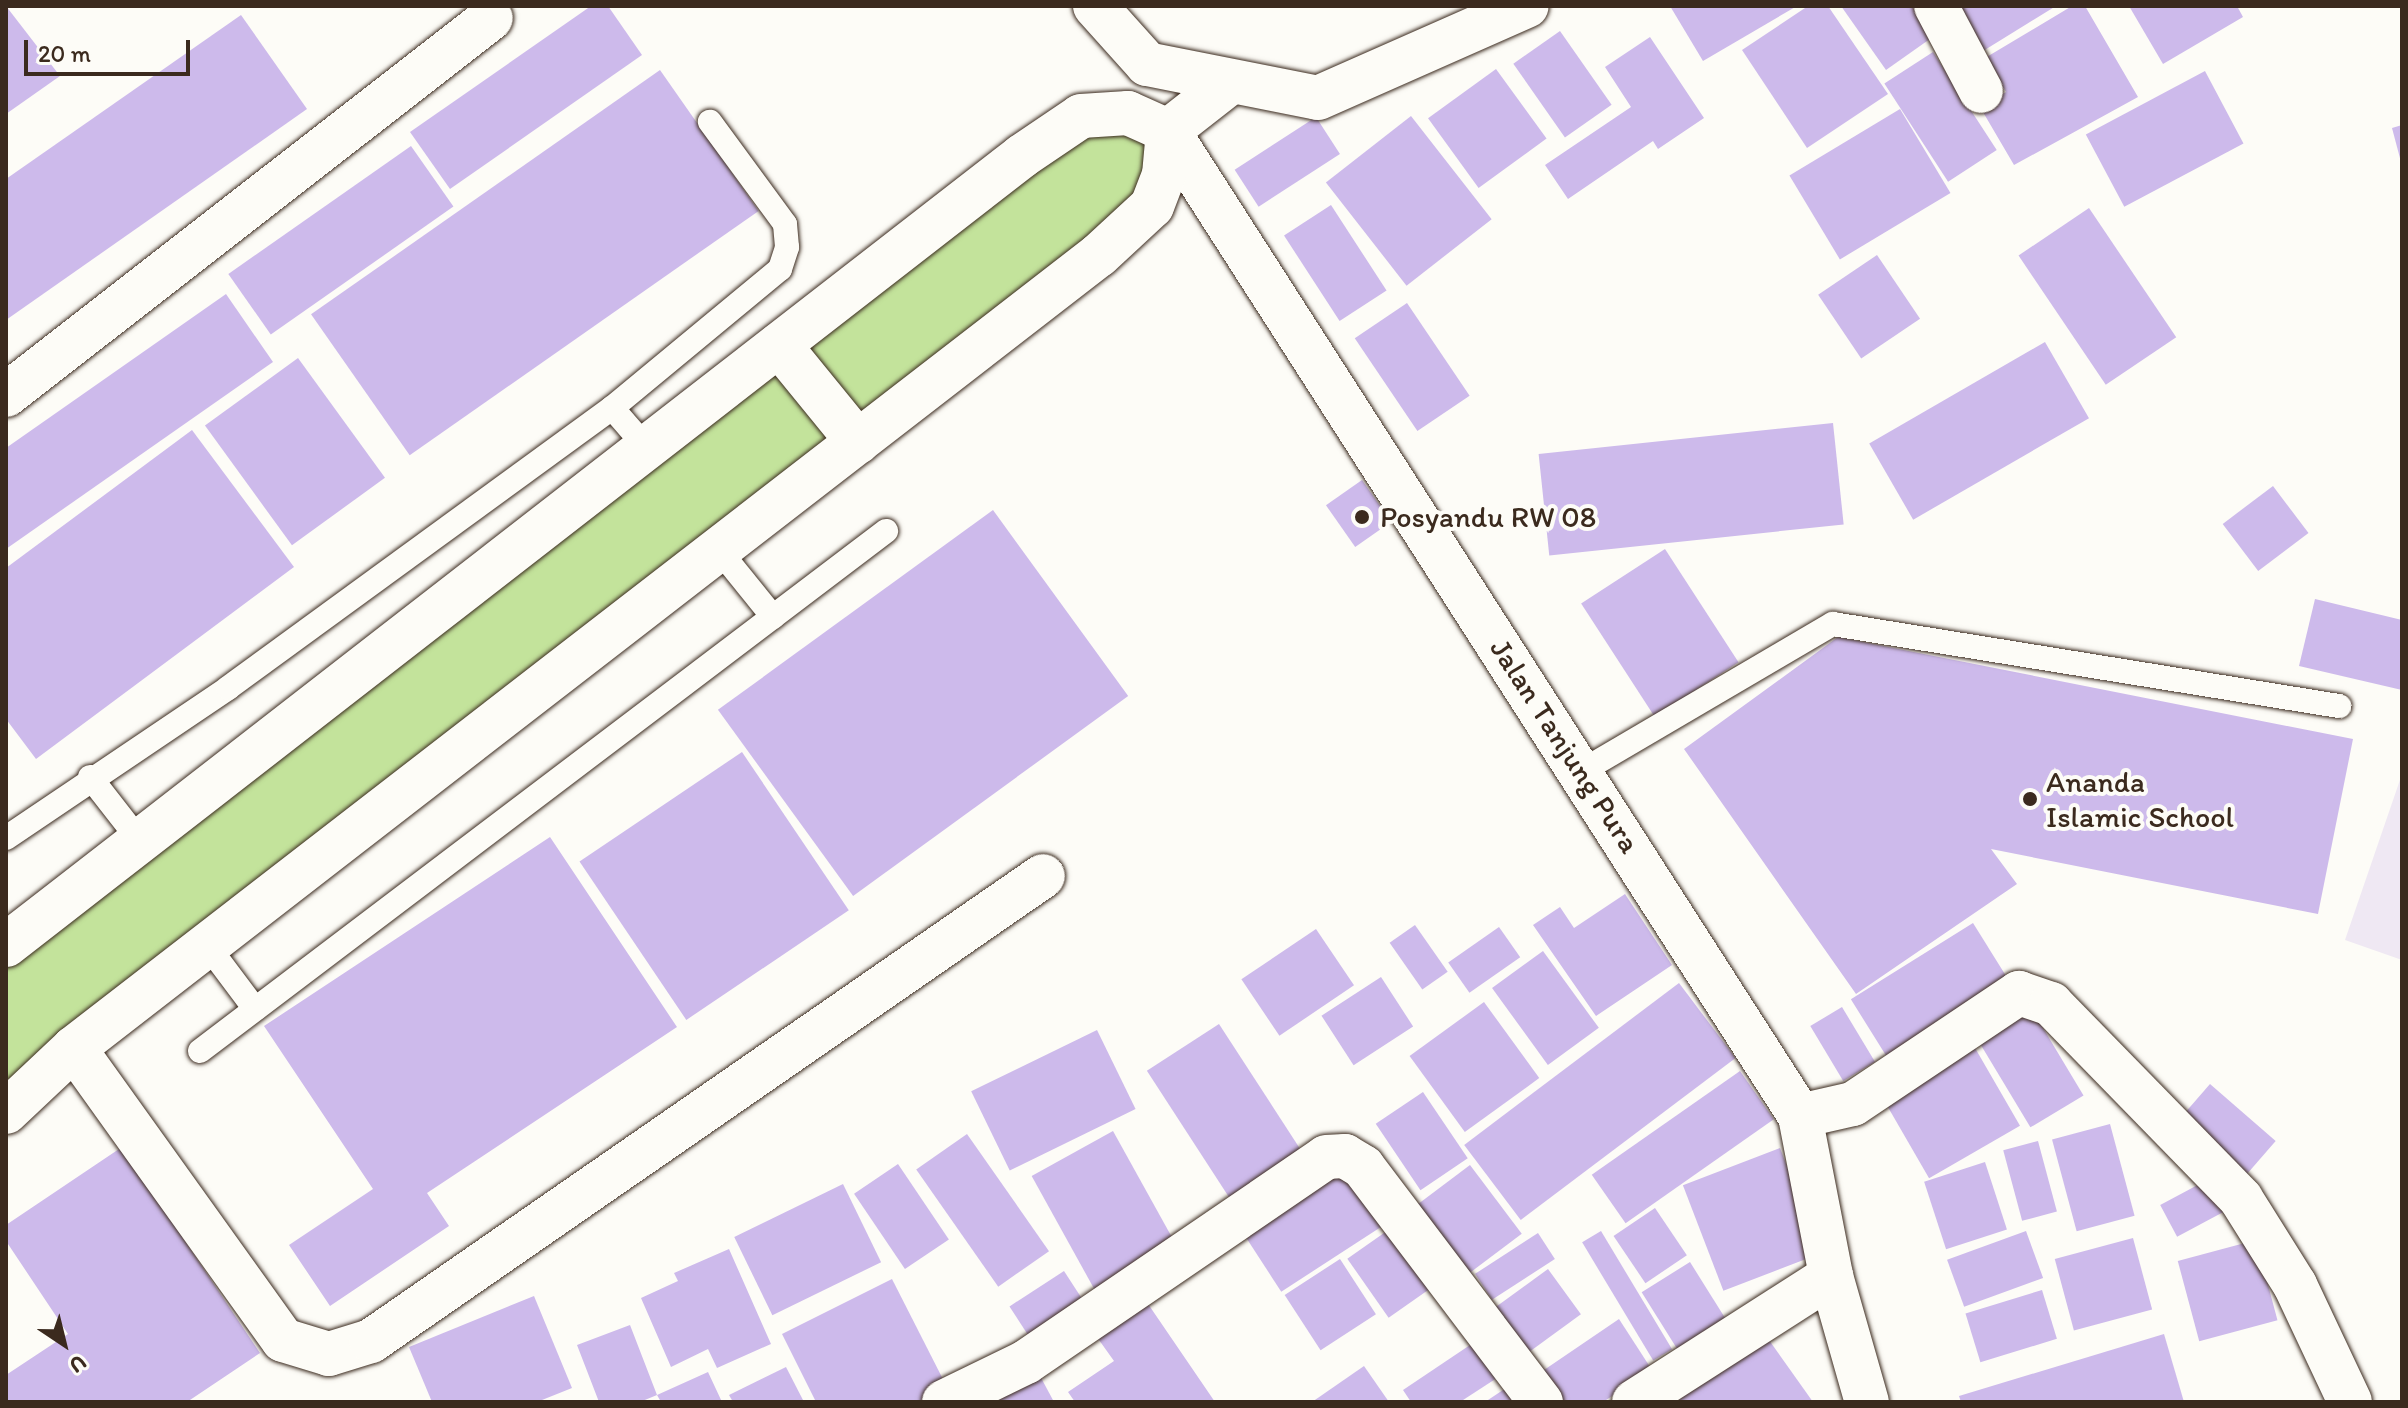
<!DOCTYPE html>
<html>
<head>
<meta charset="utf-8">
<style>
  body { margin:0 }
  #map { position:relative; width:2408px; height:1408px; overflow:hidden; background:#fdfcf7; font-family:Itim,sans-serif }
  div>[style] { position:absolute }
  .built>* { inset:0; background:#efe8f3 }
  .green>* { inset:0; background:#c3e39b }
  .building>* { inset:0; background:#cdbaeb; transform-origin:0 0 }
  .roads { filter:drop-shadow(0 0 2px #3b2a1e) drop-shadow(0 0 2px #3b2a1e) }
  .lane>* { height:24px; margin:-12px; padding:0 12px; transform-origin:12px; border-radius:12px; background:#fdfcf7 }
  .street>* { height:44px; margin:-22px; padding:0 22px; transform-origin:22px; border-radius:22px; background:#fdfcf7 }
  .secondary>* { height:44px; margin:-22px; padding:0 22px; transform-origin:22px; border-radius:22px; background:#fdfcf7 }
  .dots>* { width:22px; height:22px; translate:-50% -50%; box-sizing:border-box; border:4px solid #fdfcf7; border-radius:50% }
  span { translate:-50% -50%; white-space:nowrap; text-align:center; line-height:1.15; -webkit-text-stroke:8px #fdfcf7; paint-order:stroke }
  .poi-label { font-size:30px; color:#3b2a1e }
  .left { translate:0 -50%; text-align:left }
  .street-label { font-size:30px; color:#3b2a1e }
  .frame { position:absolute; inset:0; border:8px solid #3b2a1e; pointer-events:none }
  .north { position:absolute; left:24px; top:1304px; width:80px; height:80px; -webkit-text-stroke:6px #fdfcf7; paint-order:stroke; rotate:145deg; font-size:22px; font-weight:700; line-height:32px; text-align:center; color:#3b2a1e }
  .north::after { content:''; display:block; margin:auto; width:28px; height:36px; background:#3b2a1e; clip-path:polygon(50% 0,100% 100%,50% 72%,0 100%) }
  .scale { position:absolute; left:24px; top:40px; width:166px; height:36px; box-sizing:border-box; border:4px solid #3b2a1e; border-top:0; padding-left:10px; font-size:24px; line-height:28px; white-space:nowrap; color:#3b2a1e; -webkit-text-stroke:6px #fdfcf7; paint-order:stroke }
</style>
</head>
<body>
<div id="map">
  <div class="built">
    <div style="clip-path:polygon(2402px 774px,2402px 960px,2345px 940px)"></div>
  </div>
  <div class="green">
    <div style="clip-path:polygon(1081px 116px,1168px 131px,1099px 255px,6px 1115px,6px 945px)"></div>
  </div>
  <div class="building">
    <div style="clip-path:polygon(6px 6px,60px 76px,6px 114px)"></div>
    <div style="clip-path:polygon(591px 6px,608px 6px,642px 55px,450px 189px,410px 132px)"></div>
    <div style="clip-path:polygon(1670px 6px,1797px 6px,1703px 61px)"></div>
    <div style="clip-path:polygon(1808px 6px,1828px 6px,1888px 94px,1807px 148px,1742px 50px)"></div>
    <div style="clip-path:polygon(1841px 6px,1917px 6px,1937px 34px,1886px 70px)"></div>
    <div style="clip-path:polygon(1945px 6px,2056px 6px,1975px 56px)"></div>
    <div style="clip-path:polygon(2072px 6px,2085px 6px,2138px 97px,2014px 165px,1980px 107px,2006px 92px,1985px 58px)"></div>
    <div style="clip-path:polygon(2129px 6px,2237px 6px,2243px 17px,2163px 64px)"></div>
    <div style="clip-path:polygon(241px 15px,307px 109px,6px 320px,6px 179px)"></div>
    <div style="left:1560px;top:31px;width:90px;height:57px;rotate:55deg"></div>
    <div style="clip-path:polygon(1650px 37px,1704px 118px,1658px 149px,1653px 141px,1568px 199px,1545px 165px,1631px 107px,1605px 67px)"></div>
    <div style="left:1933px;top:52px;width:117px;height:58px;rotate:57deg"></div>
    <div style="left:1496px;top:69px;width:86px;height:84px;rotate:54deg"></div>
    <div style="left:660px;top:70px;width:172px;height:426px;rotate:55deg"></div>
    <div style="left:2205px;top:71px;width:82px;height:135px;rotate:62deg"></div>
    <div style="left:1900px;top:109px;width:98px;height:129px;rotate:59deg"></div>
    <div style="left:1411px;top:116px;width:131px;height:108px;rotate:52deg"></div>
    <div style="left:1316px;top:117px;width:44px;height:97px;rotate:57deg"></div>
    <div style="clip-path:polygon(2402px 125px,2402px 162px,2401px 162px,2392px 128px)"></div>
    <div style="left:411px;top:146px;width:74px;height:223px;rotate:55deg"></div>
    <div style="left:1331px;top:205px;width:102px;height:56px;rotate:57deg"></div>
    <div style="left:2089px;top:208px;width:156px;height:85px;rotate:56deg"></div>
    <div style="left:1877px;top:255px;width:77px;height:71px;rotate:56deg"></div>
    <div style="clip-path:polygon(226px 294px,273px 362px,6px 549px,6px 448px)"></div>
    <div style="left:1407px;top:303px;width:112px;height:63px;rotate:56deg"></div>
    <div style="left:2045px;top:342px;width:88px;height:203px;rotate:60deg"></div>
    <div style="left:298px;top:358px;width:148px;height:115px;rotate:54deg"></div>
    <div style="left:1833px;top:423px;width:102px;height:296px;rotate:84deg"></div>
    <div style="clip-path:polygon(192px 430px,294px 567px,36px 759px,6px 719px,6px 568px)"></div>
    <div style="left:1362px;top:480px;width:51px;height:44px;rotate:55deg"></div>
    <div style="left:2273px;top:486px;width:59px;height:63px;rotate:53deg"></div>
    <div style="left:993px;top:510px;width:230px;height:340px;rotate:54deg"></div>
    <div style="left:1665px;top:549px;width:135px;height:100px;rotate:57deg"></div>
    <div style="clip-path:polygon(2315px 599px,2402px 620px,2402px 690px,2299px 666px)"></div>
    <div style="clip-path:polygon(1838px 637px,2353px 739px,2318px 914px,1991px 849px,2017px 884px,1856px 994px,1684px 749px)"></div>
    <div style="left:742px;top:752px;width:191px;height:196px;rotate:56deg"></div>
    <div style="clip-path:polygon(550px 837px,677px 1027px,427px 1193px,449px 1226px,330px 1306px,289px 1245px,373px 1189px,264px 1026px)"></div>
    <div style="clip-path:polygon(1625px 894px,1672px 965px,1596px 1016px,1533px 925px,1560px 907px,1574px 928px)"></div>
    <div style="left:1973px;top:923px;width:73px;height:144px;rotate:58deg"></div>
    <div style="left:1415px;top:925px;width:57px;height:31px;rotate:55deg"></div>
    <div style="left:1499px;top:927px;width:37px;height:62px;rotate:55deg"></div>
    <div style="left:1316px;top:929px;width:68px;height:90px;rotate:56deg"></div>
    <div style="left:1543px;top:951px;width:95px;height:63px;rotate:54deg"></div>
    <div style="left:1381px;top:977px;width:59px;height:71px;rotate:57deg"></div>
    <div style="left:1679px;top:983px;width:94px;height:269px;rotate:53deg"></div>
    <div style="left:1484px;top:1002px;width:94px;height:92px;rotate:54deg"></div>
    <div style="left:1842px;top:1007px;width:64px;height:37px;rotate:59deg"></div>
    <div style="left:2031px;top:1008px;width:102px;height:62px;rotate:59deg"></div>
    <div style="left:1219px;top:1024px;width:155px;height:86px;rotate:57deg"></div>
    <div style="left:1097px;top:1030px;width:88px;height:140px;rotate:64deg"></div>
    <div style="left:1971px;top:1041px;width:98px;height:105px;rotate:60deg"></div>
    <div style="left:1740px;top:1071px;width:59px;height:181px;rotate:55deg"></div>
    <div style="left:2210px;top:1084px;width:87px;height:49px;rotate:41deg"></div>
    <div style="left:1423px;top:1092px;width:80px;height:57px;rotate:56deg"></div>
    <div style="left:2110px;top:1124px;width:95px;height:60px;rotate:75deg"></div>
    <div style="left:1113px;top:1131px;width:141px;height:93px;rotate:61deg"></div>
    <div style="left:967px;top:1134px;width:143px;height:62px;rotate:55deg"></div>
    <div style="left:2038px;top:1141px;width:73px;height:36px;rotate:75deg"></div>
    <div style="clip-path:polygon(122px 1147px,260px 1353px,187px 1402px,6px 1402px,6px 1375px,68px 1334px,6px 1241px,6px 1225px)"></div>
    <div style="left:1780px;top:1148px;width:113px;height:104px;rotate:69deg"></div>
    <div style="left:1343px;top:1161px;width:76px;height:123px;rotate:57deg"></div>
    <div style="left:1985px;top:1162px;width:71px;height:64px;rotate:72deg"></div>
    <div style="left:898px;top:1164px;width:91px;height:53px;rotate:56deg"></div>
    <div style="left:1470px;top:1165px;width:86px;height:72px;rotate:53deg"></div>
    <div style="left:2207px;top:1180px;width:36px;height:53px;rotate:62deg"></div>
    <div style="left:843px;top:1184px;width:87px;height:121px;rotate:64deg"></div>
    <div style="left:1655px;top:1208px;width:57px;height:50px;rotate:56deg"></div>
    <div style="left:1394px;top:1226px;width:72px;height:57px;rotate:55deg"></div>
    <div style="left:1601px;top:1231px;width:138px;height:22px;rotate:59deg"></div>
    <div style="left:2026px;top:1231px;width:50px;height:84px;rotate:70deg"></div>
    <div style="left:1538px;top:1233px;width:31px;height:75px;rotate:57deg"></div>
    <div style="left:2133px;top:1238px;width:74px;height:81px;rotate:75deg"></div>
    <div style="left:2256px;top:1240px;width:83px;height:81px;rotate:75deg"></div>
    <div style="clip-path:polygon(729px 1249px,771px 1344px,717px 1368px,708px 1349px,671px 1367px,641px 1298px,678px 1281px,674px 1273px)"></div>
    <div style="left:1340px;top:1259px;width:66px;height:66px;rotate:57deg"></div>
    <div style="left:1690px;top:1262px;width:70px;height:57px;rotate:58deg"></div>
    <div style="left:1548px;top:1269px;width:56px;height:79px;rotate:54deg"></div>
    <div style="left:1064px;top:1271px;width:51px;height:65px;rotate:57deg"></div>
    <div style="clip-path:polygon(892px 1279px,951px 1395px,937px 1402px,816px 1402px,782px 1334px)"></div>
    <div style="left:2042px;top:1290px;width:51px;height:80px;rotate:73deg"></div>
    <div style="clip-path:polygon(534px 1296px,572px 1388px,537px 1402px,432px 1402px,409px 1347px)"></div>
    <div style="clip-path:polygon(1144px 1298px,1215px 1402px,1075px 1402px,1068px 1392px,1114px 1361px,1094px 1333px)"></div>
    <div style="clip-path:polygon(1619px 1319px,1652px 1370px,1603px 1402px,1565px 1402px,1544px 1370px)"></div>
    <div style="clip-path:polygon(630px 1325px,657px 1395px,708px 1372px,722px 1402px,661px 1402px,657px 1395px,640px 1402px,599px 1402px,577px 1345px)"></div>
    <div style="clip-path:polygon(1759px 1326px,1813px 1402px,1681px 1402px,1671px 1388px)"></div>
    <div style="clip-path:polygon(2164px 1334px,2184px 1402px,1961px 1402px,1959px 1396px)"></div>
    <div style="clip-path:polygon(1476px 1341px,1500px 1376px,1460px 1402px,1411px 1402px,1403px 1390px)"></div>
    <div style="clip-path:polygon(1031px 1359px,1054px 1402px,969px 1402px)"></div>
    <div style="clip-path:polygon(1364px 1366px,1389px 1402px,1312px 1402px)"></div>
    <div style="clip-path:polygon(786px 1367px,804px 1402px,733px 1402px,729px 1395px)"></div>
    <div style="clip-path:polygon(1521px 1378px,1537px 1402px,1485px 1402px)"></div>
  </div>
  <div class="roads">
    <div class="lane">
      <div style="left:612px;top:408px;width:52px;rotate:48.9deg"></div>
      <div style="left:719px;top:550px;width:86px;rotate:51.1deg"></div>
      <div style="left:1582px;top:771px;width:291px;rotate:-30.4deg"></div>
      <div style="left:1833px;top:624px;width:513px;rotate:9.21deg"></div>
      <div style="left:90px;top:777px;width:81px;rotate:52deg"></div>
      <div style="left:6px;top:838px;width:268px;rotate:-34deg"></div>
      <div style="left:228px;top:688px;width:475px;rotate:-36.1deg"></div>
      <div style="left:612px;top:408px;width:218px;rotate:-39.6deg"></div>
      <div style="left:780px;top:269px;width:23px;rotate:-72deg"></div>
      <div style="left:787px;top:247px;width:23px;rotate:-95deg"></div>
      <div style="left:785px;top:224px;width:127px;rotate:-126.3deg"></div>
      <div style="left:207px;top:945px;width:80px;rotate:53.1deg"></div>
      <div style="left:200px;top:1051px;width:861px;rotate:-37.16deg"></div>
    </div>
    <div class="street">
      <div style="left:1936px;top:6px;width:96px;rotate:62.1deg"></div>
      <div style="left:6px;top:395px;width:614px;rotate:-37.86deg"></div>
      <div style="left:74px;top:1048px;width:359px;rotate:54.4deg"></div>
      <div style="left:283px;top:1340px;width:48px;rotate:16.9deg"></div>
      <div style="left:329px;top:1354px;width:44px;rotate:-17.2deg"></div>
      <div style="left:371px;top:1341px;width:817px;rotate:-34.68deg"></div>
      <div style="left:1800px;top:1116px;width:54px;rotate:-12.8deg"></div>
      <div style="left:1853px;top:1104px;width:200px;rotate:-33.8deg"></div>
      <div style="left:2019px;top:993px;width:34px;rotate:19deg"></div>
      <div style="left:2051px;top:1004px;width:272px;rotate:45.7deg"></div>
      <div style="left:2241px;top:1199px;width:102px;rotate:57.9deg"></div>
      <div style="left:2295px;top:1285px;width:129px;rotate:64.8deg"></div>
      <div style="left:944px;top:1402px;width:91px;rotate:-26deg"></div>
      <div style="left:1026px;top:1362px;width:363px;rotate:-34.3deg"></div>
      <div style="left:1326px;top:1157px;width:19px;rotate:-3deg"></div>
      <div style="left:1345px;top:1156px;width:21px;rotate:31deg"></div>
      <div style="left:1363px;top:1167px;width:295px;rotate:52.9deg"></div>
      <div style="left:1634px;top:1402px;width:234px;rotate:-32.6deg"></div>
    </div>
    <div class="secondary">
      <div style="left:1095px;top:6px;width:78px;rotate:48.1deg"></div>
      <div style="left:1147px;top:64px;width:174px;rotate:11.2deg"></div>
      <div style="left:1318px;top:98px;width:228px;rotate:-23.8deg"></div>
      <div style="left:1168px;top:131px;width:1170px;rotate:57.31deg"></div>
      <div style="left:1800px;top:1116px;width:163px;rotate:79deg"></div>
      <div style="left:1831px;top:1276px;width:131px;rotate:74.1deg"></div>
      <div style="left:779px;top:345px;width:125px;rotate:50.8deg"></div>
      <div style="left:6px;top:945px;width:1286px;rotate:-37.83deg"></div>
      <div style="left:1022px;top:156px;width:71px;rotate:-34.1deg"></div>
      <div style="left:1081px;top:116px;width:47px;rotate:-3.7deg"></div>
      <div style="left:1128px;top:113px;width:44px;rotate:24.2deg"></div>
      <div style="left:6px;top:1112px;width:93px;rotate:-43.3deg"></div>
      <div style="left:74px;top:1048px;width:1296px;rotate:-37.73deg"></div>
      <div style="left:1099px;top:255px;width:72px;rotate:-42.8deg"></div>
      <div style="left:1152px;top:206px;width:33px;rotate:-69deg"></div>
      <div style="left:1164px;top:175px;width:44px;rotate:-84.8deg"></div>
      <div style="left:1168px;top:131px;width:76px;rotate:-38.1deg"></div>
    </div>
  </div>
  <div class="dots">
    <div style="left:1362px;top:517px;background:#3b2a1e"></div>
    <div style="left:2030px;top:799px;background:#3b2a1e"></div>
  </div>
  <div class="poi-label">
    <span class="left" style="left:1380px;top:517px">Posyandu RW 08</span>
    <span class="left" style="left:2046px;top:799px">Ananda<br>Islamic School</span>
  </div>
  <div class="street-label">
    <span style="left:1565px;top:746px;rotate:57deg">Jalan Tanjung Pura</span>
  </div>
  <div class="frame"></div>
  <div class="north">U</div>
  <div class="scale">20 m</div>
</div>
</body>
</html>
